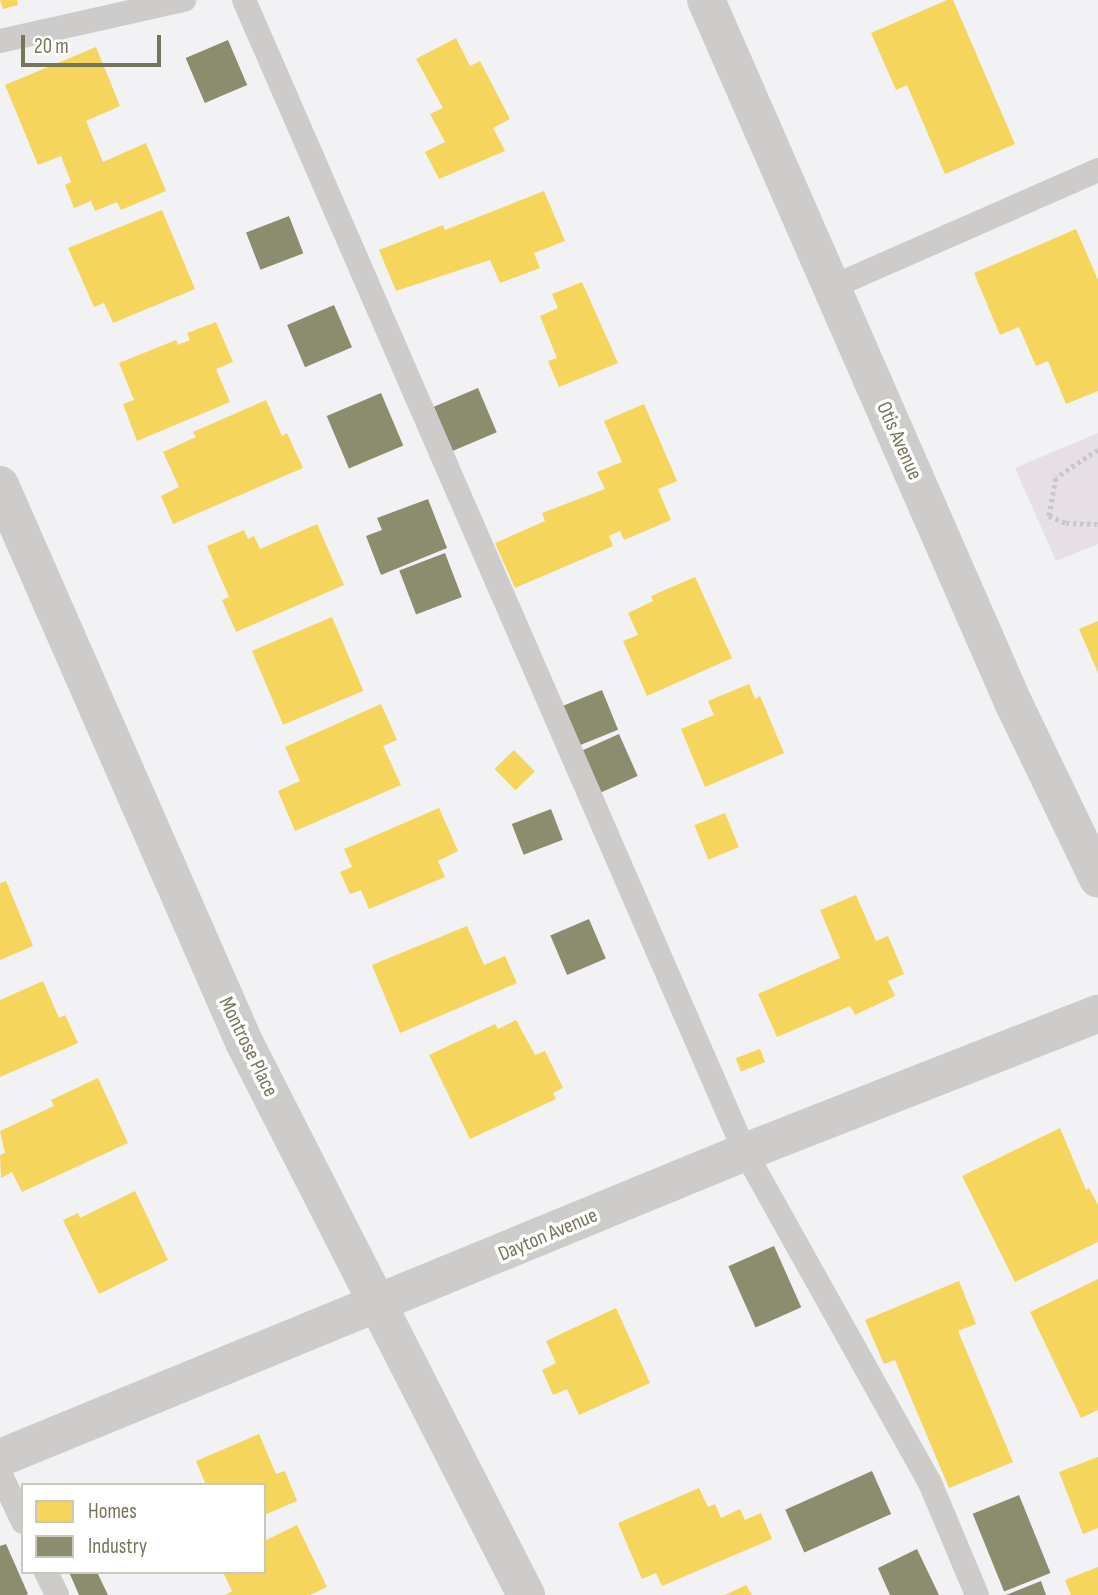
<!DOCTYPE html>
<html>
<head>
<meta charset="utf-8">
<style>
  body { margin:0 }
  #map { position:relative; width:1098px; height:1595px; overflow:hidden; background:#f2f1f4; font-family:"Sofia Sans Condensed",sans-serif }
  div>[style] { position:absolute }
  .green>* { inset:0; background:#e6dfe6 }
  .homes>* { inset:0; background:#f6d55c; transform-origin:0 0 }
  .industry>* { inset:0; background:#8c8c6e; transform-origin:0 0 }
  .path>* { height:4.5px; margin-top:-2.25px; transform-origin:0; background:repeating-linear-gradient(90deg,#c8c8c7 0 3.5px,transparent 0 7px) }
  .service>* { height:24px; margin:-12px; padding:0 12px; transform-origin:12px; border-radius:12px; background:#cdccca }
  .minor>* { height:38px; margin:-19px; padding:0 19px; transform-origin:19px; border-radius:19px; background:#cdccca }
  span { translate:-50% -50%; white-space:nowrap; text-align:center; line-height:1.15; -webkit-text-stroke:7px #fff; paint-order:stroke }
  .street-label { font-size:21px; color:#78765a }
  .legend { position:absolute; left:21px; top:1483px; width:245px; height:91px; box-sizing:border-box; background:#fff; border:2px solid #c9c8bd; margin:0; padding:9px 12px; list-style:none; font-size:21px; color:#78765a }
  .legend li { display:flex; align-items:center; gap:14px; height:35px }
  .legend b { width:35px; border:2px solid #c9c8bd }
  .scale { position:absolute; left:21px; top:35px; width:140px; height:32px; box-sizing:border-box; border:4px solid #78765a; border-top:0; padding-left:9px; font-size:21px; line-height:24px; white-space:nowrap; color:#78765a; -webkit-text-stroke:5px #fff; paint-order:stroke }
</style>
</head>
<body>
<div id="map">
  <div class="green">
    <div style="clip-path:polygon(1098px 433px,1098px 544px,1056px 561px,1015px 468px)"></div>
  </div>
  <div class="homes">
    <div style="clip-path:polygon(0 0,17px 0,18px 5px,3px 9px)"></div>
    <div style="clip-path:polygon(947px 0,953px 0,1015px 144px,945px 174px,907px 85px,896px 90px,871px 33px)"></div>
    <div style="clip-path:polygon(456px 38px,470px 66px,480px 61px,510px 119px,493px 128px,505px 151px,439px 179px,425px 152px,445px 142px,430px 114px,443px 108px,416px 59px)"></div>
    <div style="clip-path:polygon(96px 47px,120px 106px,86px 121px,103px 162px,146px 143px,166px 191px,121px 210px,117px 202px,95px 211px,91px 201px,74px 208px,65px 185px,71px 182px,61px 156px,38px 165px,5px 85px)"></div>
    <div style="clip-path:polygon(544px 191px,565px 241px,534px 253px,540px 268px,500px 283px,490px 260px,396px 291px,379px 250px,443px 225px,445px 230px)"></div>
    <div style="clip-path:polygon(162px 210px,195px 289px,113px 323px,104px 303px,94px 307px,68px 248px)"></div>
    <div style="clip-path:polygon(1076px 229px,1098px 280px,1098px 391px,1066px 404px,1048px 361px,1036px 366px,1019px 327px,1000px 335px,974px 273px)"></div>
    <div style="clip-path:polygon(582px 282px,618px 363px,559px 387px,548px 361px,557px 358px,540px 316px,558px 308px,552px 294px)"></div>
    <div style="clip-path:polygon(216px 322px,233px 362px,216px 369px,230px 402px,137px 441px,123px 404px,134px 400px,119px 363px,176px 340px,178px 345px,190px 340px,187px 333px)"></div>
    <div style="clip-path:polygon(266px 400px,282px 436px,287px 433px,303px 468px,173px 524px,161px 496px,179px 487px,163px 452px,196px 437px,193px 432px)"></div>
    <div style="clip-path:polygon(644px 404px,677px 481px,658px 489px,671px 520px,624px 540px,620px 531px,609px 536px,613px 546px,515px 588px,495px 543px,545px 521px,542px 513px,605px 489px,597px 472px,622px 462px,604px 421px)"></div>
    <div style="clip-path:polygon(317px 524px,344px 585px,236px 632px,222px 600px,229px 597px,207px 546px,244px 530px,248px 539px,254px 536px,260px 549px)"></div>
    <div style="clip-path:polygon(695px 577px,732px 658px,647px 696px,623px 641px,638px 635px,628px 613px,653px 601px,651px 596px)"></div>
    <div style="left:332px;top:617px;width:80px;height:87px;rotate:67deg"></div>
    <div style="clip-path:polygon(1098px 621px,1098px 673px,1079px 629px)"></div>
    <div style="clip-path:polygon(749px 684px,755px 699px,760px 696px,784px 753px,705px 787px,681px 729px,714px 715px,708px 701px)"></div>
    <div style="clip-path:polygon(381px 704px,397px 740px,383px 746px,401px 785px,295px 831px,278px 791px,300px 781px,285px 747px)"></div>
    <div style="left:514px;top:750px;width:30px;height:27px;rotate:46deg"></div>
    <div style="clip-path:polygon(439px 808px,458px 851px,438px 861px,445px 877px,369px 909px,361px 890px,350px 894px,340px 872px,352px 867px,344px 849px)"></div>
    <div style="left:725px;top:813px;width:37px;height:33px;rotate:68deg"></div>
    <div style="clip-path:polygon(6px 881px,33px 946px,0 960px,0 883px)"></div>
    <div style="clip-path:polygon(856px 895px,876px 941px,888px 936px,904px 974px,888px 981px,895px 996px,855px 1015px,850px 1006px,777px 1037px,758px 994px,840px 958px,820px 910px)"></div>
    <div style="clip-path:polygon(467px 926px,484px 965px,505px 956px,517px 983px,400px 1033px,372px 965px)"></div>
    <div style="clip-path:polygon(43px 981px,59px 1018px,65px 1015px,78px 1043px,0 1077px,0 1000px)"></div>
    <div style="clip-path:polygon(516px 1020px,535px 1055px,545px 1051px,563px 1088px,553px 1093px,556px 1099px,470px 1139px,429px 1055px,495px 1024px,498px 1029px)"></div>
    <div style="left:760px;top:1049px;width:14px;height:26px;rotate:69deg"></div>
    <div style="clip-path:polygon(98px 1078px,128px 1143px,22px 1192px,12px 1172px,1px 1178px,0 1155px,5px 1153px,0 1131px,54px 1106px,51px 1100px)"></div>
    <div style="clip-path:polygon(1060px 1128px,1086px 1190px,1089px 1188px,1098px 1205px,1098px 1242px,1015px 1282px,962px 1176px)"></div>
    <div style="clip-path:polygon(135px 1191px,168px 1260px,99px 1294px,63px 1220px,78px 1213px,80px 1218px)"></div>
    <div style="clip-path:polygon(1098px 1279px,1098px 1410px,1081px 1418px,1030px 1312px)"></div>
    <div style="clip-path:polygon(959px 1281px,976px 1324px,958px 1331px,1013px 1462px,949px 1488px,895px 1360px,884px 1364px,865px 1320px)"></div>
    <div style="clip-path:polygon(616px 1308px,650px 1383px,579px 1415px,567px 1389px,553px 1395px,542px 1370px,556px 1363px,546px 1341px)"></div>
    <div style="clip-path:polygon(259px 1434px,276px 1474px,285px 1471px,297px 1501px,264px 1515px,264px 1485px,206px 1485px,196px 1461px)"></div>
    <div style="clip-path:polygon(1098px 1457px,1098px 1528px,1083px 1534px,1059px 1472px)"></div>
    <div style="clip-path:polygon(699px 1488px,708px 1507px,715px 1504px,721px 1518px,740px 1509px,745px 1520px,761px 1513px,772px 1539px,662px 1586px,656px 1573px,642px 1579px,618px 1523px)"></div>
    <div style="clip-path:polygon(297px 1525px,327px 1587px,310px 1595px,225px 1595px,232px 1591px,223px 1572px,264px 1572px,264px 1541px)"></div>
    <div style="clip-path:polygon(1098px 1567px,1098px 1595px,1071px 1595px,1065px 1580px)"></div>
    <div style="clip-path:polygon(746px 1585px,752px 1595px,725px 1595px)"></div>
  </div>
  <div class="industry">
    <div style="left:228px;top:40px;width:49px;height:46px;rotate:67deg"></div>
    <div style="left:289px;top:216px;width:40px;height:46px;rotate:69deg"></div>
    <div style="left:334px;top:305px;width:46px;height:51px;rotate:67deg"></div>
    <div style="left:478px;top:388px;width:48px;height:48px;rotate:67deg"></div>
    <div style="left:381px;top:393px;width:57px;height:59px;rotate:67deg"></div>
    <div style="clip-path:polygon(428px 499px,447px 548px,381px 575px,366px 536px,382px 530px,377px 518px)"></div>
    <div style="left:445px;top:553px;width:47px;height:49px;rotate:69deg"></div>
    <div style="left:602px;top:690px;width:43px;height:42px;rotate:68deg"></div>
    <div style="left:619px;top:734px;width:46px;height:44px;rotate:66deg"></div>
    <div style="left:551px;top:809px;width:33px;height:42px;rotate:69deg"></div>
    <div style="left:589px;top:919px;width:43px;height:42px;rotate:67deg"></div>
    <div style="left:774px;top:1246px;width:67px;height:50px;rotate:66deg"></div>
    <div style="left:872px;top:1471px;width:47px;height:95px;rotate:66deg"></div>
    <div style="left:1019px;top:1495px;width:84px;height:50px;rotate:68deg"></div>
    <div style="clip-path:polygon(6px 1544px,28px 1594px,26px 1595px,0 1595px,0 1546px)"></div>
    <div style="clip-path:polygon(917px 1549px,939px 1595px,890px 1595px,878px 1568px)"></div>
    <div style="clip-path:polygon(69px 1572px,97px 1572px,108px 1595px,79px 1595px)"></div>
    <div style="clip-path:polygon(1041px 1581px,1046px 1595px,1006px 1595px)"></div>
  </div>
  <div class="path">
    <div style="left:1098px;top:450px;width:50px;rotate:146.3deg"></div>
    <div style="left:1056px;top:478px;width:39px;rotate:100deg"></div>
    <div style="left:1049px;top:516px;width:18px;rotate:22deg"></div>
    <div style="left:1066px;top:523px;width:32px;rotate:2deg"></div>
  </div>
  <div class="service">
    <div style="left:244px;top:0;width:1256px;rotate:66.5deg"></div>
    <div style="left:745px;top:1152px;width:379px;rotate:60.8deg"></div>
    <div style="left:930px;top:1483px;width:121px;rotate:67.2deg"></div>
    <div style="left:0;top:41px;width:189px;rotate:-12.6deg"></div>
    <div style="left:832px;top:287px;width:291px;rotate:-23.7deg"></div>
    <div style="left:0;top:1473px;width:54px;rotate:64.9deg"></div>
    <div style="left:46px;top:1572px;width:25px;rotate:64deg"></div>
  </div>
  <div class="minor">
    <div style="left:706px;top:0;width:766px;rotate:66.38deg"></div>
    <div style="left:1013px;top:702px;width:196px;rotate:64.3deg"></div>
    <div style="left:0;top:485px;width:608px;rotate:66.34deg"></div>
    <div style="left:244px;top:1042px;width:621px;rotate:62.98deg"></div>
    <div style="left:0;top:1458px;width:805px;rotate:-22.33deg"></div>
    <div style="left:745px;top:1152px;width:379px;rotate:-21.4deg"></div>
  </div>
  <div class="street-label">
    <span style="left:899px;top:441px;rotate:66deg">Otis Avenue</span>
    <span style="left:248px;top:1047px;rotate:64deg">Montrose Place</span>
    <span style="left:548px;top:1235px;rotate:-23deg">Dayton Avenue</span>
  </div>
  <ul class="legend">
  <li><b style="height:19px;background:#f6d55c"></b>Homes</li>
  <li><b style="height:19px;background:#8c8c6e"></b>Industry</li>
  </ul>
  <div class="scale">20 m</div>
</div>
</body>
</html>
